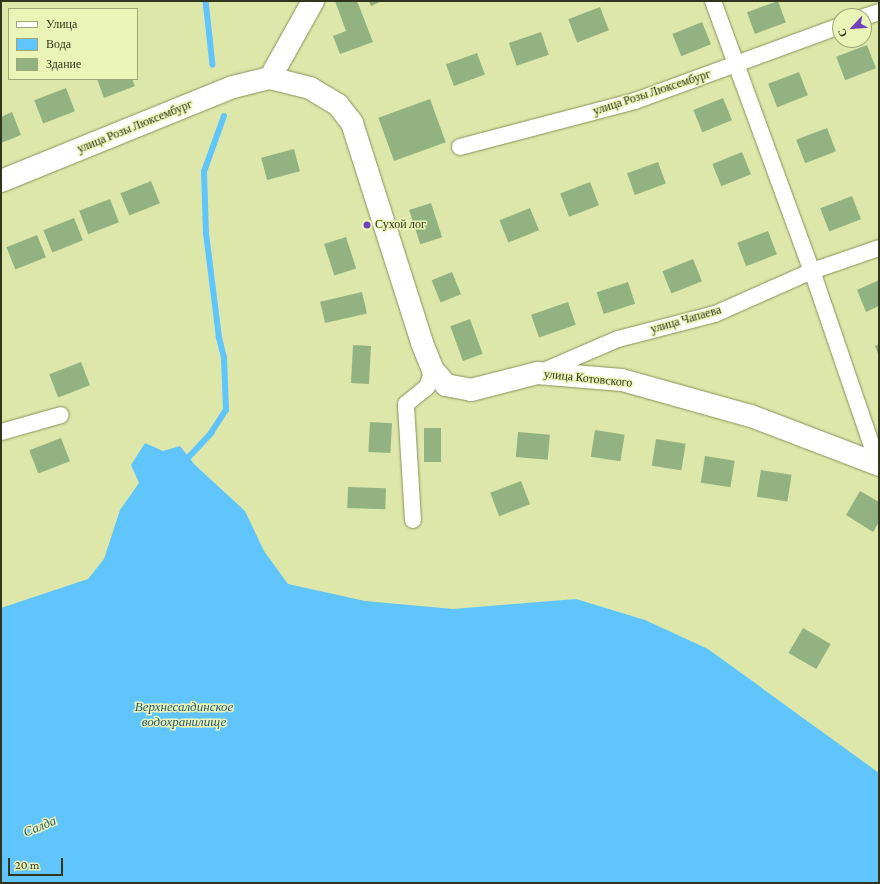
<!DOCTYPE html>
<meta charset="utf-8">
<style>
body{margin:0}
#map{position:relative;width:880px;height:884px;overflow:hidden;background:#dde7aa;font-family:"Crimson Pro",serif}
div>[style]{position:absolute}
.water>*{inset:0;background:#60c5fd}
.stream>*{height:5.5px;margin:-2.75px;padding:0 2.75px;transform-origin:2.75px;border-radius:2.75px;background:#60c5fd}
.building>*{inset:0;background:#92b381;transform-origin:0 0}
.roads{filter:drop-shadow(0 0 1px #899158) drop-shadow(0 0 1px #899158)}
.street>*{height:16px;margin:-8px;padding:0 8px;transform-origin:8px;border-radius:8px;background:#fff}
.secondary>*{height:22px;margin:-11px;padding:0 11px;transform-origin:11px;border-radius:11px;background:#fff}
.dots>*{width:11px;height:11px;translate:-50% -50%;box-sizing:border-box;border:2px solid #eaf4b7;border-radius:50%}
span{translate:-50% -50%;white-space:nowrap;text-align:center;line-height:1.15;-webkit-text-stroke:3px #eaf4b7;paint-order:stroke}
.street-label{font-size:12px;color:#31351d}
.poi-label{font-size:12px;color:#31351d}
.left{translate:0 -50%;text-align:left}
.water-label{font-size:13px;color:#255a77;font-style:italic}
.frame{position:absolute;inset:0;border:2px solid #31351d;pointer-events:none}
.legend{position:absolute;left:8px;top:8px;width:130px;height:72px;box-sizing:border-box;background:#eaf4b7;border:1px solid #a0a879;margin:0;padding:5px 7px;list-style:none;font-size:12px;color:#31351d}
.legend li{display:flex;align-items:center;gap:8px;height:20px}
.legend b{width:20px;border:1px solid #a0a879}
.north{position:absolute;left:832px;top:8px;width:40px;height:40px;box-sizing:border-box;background:#eaf4b7;border:1px solid #a0a879;border-radius:50%;rotate:244deg;font-size:11px;font-weight:700;line-height:16px;text-align:center;color:#31351d}
.north::after{content:'';display:block;margin:auto;width:14px;height:18px;background:#6e43bc;clip-path:polygon(50% 0,100% 100%,50% 72%,0 100%)}
.scale{position:absolute;left:8px;top:858px;width:55px;height:18px;box-sizing:border-box;border:2px solid #31351d;border-top:0;padding-left:5px;font-size:12px;line-height:14px;white-space:nowrap;color:#31351d;-webkit-text-stroke:3px #eaf4b7;paint-order:stroke}
</style>
<div id="map">
<div class="water">
<i style="clip-path:polygon(145px 443px,163px 451px,180px 446px,195px 465px,245px 511px,264px 551px,288px 584px,365px 601px,453px 609px,576px 599px,645px 620px,708px 649px,879px 773px,879px 883px,1px 883px,1px 608px,88px 579px,104px 559px,120px 510px,139px 483px,131px 465px)"></i>
</div>
<div class="stream">
<i style="left:206px;top:1px;width:64px;rotate:83.8deg"></i>
<i style="left:189px;top:457px;width:33px;rotate:-47deg"></i>
<i style="left:211px;top:433px;width:27px;rotate:-57deg"></i>
<i style="left:226px;top:410px;width:52px;rotate:-92.2deg"></i>
<i style="left:224px;top:358px;width:21px;rotate:-104deg"></i>
<i style="left:219px;top:338px;width:106px;rotate:-97.1deg"></i>
<i style="left:206px;top:233px;width:61px;rotate:-91.9deg"></i>
<i style="left:204px;top:172px;width:59px;rotate:-70.3deg"></i>
</div>
<div class="building">
<i style="clip-path:polygon(335px 1px,357px 1px,373px 42px,340px 54px,333px 36px,346px 31px)"></i>
<i style="clip-path:polygon(369px 1px,382px 1px,371px 6px)"></i>
<i style="left:778px;top:1px;width:23px;height:33px;rotate:70deg"></i>
<i style="left:600px;top:7px;width:25px;height:34px;rotate:69deg"></i>
<i style="left:702px;top:22px;width:24px;height:32px;rotate:68deg"></i>
<i style="left:541px;top:32px;width:24px;height:34px;rotate:71deg"></i>
<i style="left:867px;top:45px;width:25px;height:33px;rotate:69deg"></i>
<i style="left:477px;top:53px;width:23px;height:33px;rotate:70deg"></i>
<i style="left:799px;top:72px;width:25px;height:33px;rotate:69deg"></i>
<i style="clip-path:polygon(97px 79px,132px 79px,135px 86px,104px 98px)"></i>
<i style="left:66px;top:88px;width:25px;height:34px;rotate:69deg"></i>
<i style="left:723px;top:98px;width:24px;height:32px;rotate:68deg"></i>
<i style="left:430px;top:99px;width:46px;height:55px;rotate:70deg"></i>
<i style="clip-path:polygon(12px 112px,21px 135px,1px 143px,1px 117px)"></i>
<i style="left:827px;top:128px;width:25px;height:33px;rotate:69deg"></i>
<i style="left:294px;top:149px;width:23px;height:34px;rotate:75deg"></i>
<i style="left:742px;top:152px;width:24px;height:32px;rotate:68deg"></i>
<i style="left:658px;top:162px;width:23px;height:33px;rotate:70deg"></i>
<i style="left:151px;top:181px;width:24px;height:33px;rotate:68deg"></i>
<i style="left:590px;top:182px;width:25px;height:32px;rotate:69deg"></i>
<i style="left:852px;top:196px;width:25px;height:34px;rotate:69deg"></i>
<i style="left:110px;top:199px;width:25px;height:33px;rotate:69deg"></i>
<i style="left:431px;top:203px;width:36px;height:23px;rotate:72deg"></i>
<i style="left:530px;top:208px;width:24px;height:33px;rotate:68deg"></i>
<i style="left:74px;top:218px;width:24px;height:33px;rotate:68deg"></i>
<i style="left:768px;top:231px;width:25px;height:33px;rotate:69deg"></i>
<i style="left:37px;top:235px;width:24px;height:33px;rotate:68deg"></i>
<i style="left:346px;top:237px;width:33px;height:23px;rotate:72deg"></i>
<i style="left:693px;top:259px;width:24px;height:33px;rotate:68deg"></i>
<i style="left:452px;top:272px;width:24px;height:22px;rotate:68deg"></i>
<i style="clip-path:polygon(879px 280px,879px 306px,866px 312px,857px 290px)"></i>
<i style="left:628px;top:282px;width:23px;height:33px;rotate:72deg"></i>
<i style="left:362px;top:292px;width:22px;height:43px;rotate:77deg"></i>
<i style="left:568px;top:302px;width:24px;height:39px;rotate:71deg"></i>
<i style="left:470px;top:319px;width:37px;height:21px;rotate:70deg"></i>
<i style="clip-path:polygon(879px 344px,879px 356px,875px 346px)"></i>
<i style="left:353px;top:345px;width:18px;height:38px;rotate:3deg"></i>
<i style="left:81px;top:362px;width:25px;height:34px;rotate:69deg"></i>
<i style="left:370px;top:422px;width:22px;height:30px;rotate:3deg"></i>
<i style="left:424px;top:428px;width:17px;height:34px"></i>
<i style="left:595px;top:430px;width:30px;height:27px;rotate:9deg"></i>
<i style="left:518px;top:432px;width:32px;height:25px;rotate:5deg"></i>
<i style="left:61px;top:438px;width:25px;height:34px;rotate:69deg"></i>
<i style="left:656px;top:439px;width:30px;height:27px;rotate:9deg"></i>
<i style="left:705px;top:456px;width:30px;height:27px;rotate:9deg"></i>
<i style="left:761px;top:470px;width:31px;height:27px;rotate:9deg"></i>
<i style="left:521px;top:481px;width:25px;height:33px;rotate:69deg"></i>
<i style="left:348px;top:487px;width:38px;height:21px;rotate:2deg"></i>
<i style="clip-path:polygon(860px 491px,879px 502px,879px 522px,873px 532px,846px 515px)"></i>
<i style="left:803px;top:628px;width:32px;height:29px;rotate:30deg"></i>
</div>
<div class="roads">
<div class="street">
<i style="left:713px;top:1px;width:288px;rotate:69.9deg"></i>
<i style="left:812px;top:271px;width:204px;rotate:71.1deg"></i>
<i style="left:864px;top:17px;width:16px;rotate:-18deg"></i>
<i style="left:460px;top:147px;width:181px;rotate:-14.7deg"></i>
<i style="left:635px;top:101px;width:218px;rotate:-20.1deg"></i>
<i style="left:541px;top:372px;width:84px;rotate:-23.2deg"></i>
<i style="left:618px;top:339px;width:100px;rotate:-14.5deg"></i>
<i style="left:715px;top:314px;width:106px;rotate:-23.9deg"></i>
<i style="left:812px;top:271px;width:71px;rotate:-18.9deg"></i>
<i style="left:1px;top:432px;width:62px;rotate:-15.8deg"></i>
<i style="left:413px;top:520px;width:116px;rotate:-93.5deg"></i>
<i style="left:406px;top:404px;width:27px;rotate:-39deg"></i>
<i style="left:427px;top:387px;width:18px;rotate:-71deg"></i>
</div>
<div class="secondary">
<i style="left:270px;top:78px;width:88px;rotate:-60.8deg"></i>
<i style="left:1px;top:181px;width:250px;rotate:-22.1deg"></i>
<i style="left:233px;top:87px;width:38px;rotate:-14deg"></i>
<i style="left:270px;top:78px;width:41px;rotate:14deg"></i>
<i style="left:310px;top:88px;width:33px;rotate:31deg"></i>
<i style="left:338px;top:105px;width:23px;rotate:52deg"></i>
<i style="left:352px;top:123px;width:231px;rotate:72.3deg"></i>
<i style="left:422px;top:343px;width:29px;rotate:68deg"></i>
<i style="left:433px;top:370px;width:20px;rotate:49deg"></i>
<i style="left:446px;top:385px;width:25px;rotate:11deg"></i>
<i style="left:471px;top:390px;width:68px;rotate:-14.4deg"></i>
<i style="left:537px;top:373px;width:85px;rotate:4.7deg"></i>
<i style="left:622px;top:380px;width:134px;rotate:15.6deg"></i>
<i style="left:751px;top:416px;width:137px;rotate:20.9deg"></i>
</div>
</div>
<div class="dots">
<i style="left:367px;top:225px;background:#6e43bc"></i>
</div>
<div class="street-label">
<span style="left:652px;top:93px;rotate:-18deg">улица Розы Люксембург</span>
<span style="left:135px;top:127px;rotate:-22deg">улица Розы Люксембург</span>
<span style="left:686px;top:320px;rotate:-16deg">улица Чапаева</span>
<span style="left:588px;top:379px;rotate:6deg">улица Котовского</span>
</div>
<div class="poi-label">
<span class="left" style="left:375px;top:225px">Сухой лог</span>
</div>
<div class="water-label">
<span style="left:184px;top:715px">Верхнесалдинское<br>водохранилище</span>
<span style="left:40px;top:827px;rotate:-22deg">Салда</span>
</div>
<div class="frame"></div>
<ul class="legend">
<li><b style="height:5px;background:#fff"></b>Улица</li>
<li><b style="height:11px;background:#60c5fd"></b>Вода</li>
<li><b style="height:11px;background:#92b381"></b>Здание</li>
</ul>
<div class="north">С</div>
<div class="scale">20 m</div>
</div>
